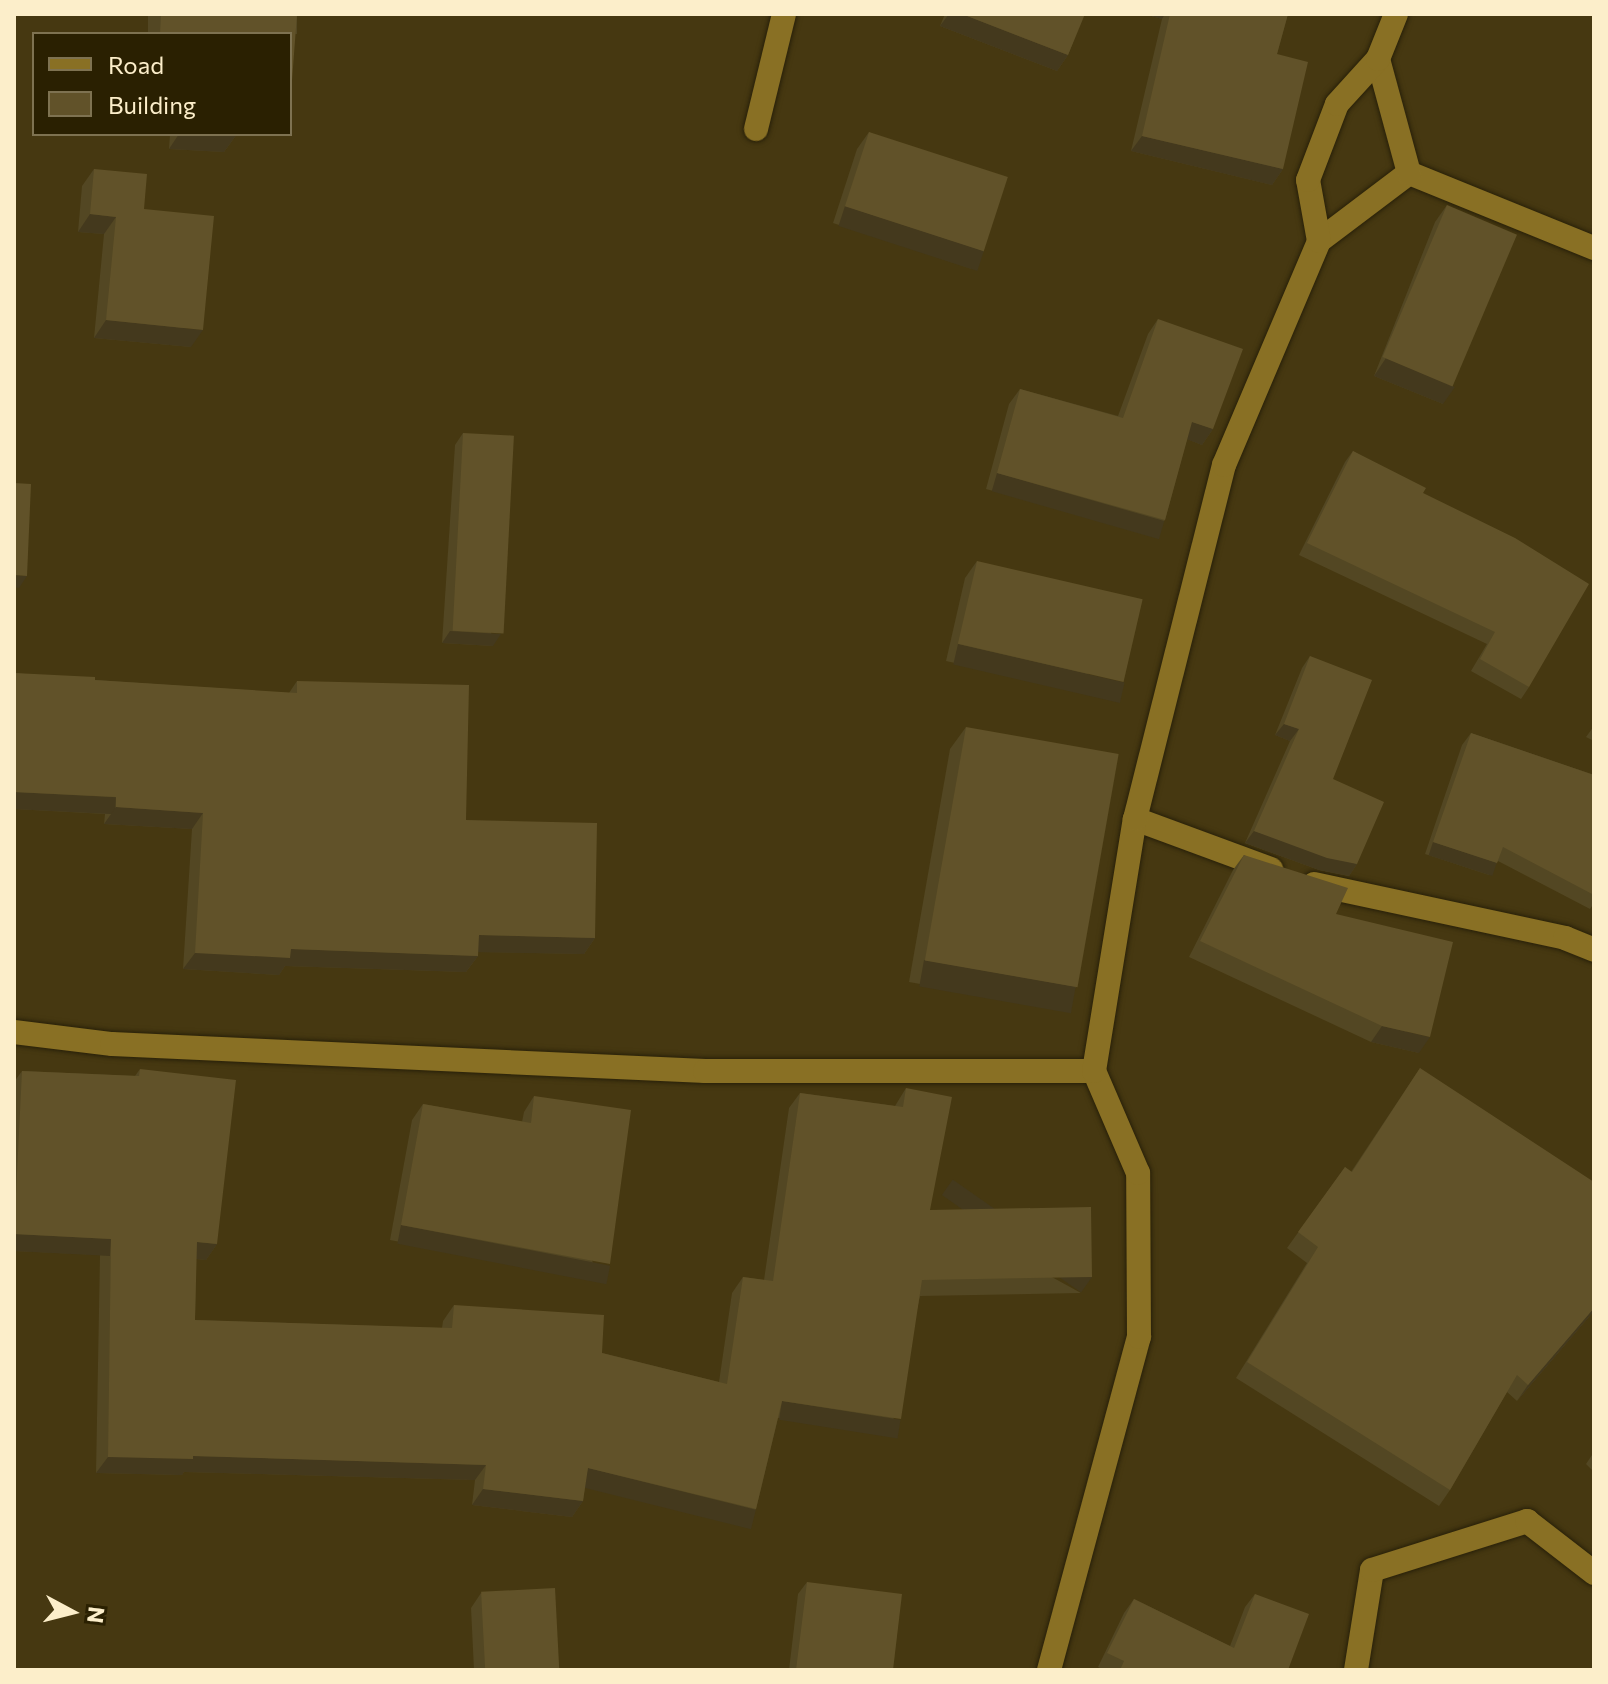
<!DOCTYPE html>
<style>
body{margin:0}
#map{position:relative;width:1608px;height:1684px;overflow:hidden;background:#463811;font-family:Commissioner,sans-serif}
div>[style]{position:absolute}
.roads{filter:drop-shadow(0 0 2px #282009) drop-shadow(0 0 2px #282009)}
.street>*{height:24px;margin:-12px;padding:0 12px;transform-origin:12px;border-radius:12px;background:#897024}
.wall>*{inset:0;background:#534723;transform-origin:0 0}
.shaded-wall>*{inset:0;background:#44391d;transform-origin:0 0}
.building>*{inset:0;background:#615229;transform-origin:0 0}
span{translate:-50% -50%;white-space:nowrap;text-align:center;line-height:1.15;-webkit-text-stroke:7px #2a2001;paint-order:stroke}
.frame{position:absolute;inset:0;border:16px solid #fceeca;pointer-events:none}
.legend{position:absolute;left:32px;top:32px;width:260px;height:104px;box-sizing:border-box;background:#2a2001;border:2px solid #7e7251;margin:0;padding:10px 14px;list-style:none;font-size:24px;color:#fceeca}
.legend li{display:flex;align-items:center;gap:16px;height:40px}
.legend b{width:40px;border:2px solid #7e7251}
.north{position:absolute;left:32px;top:1572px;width:80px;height:80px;-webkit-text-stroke:6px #2a2001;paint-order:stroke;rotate:97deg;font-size:22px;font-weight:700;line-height:32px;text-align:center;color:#fceeca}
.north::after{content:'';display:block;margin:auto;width:28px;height:36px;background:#fceeca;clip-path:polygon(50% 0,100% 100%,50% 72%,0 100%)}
</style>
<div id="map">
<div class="roads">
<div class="street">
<i style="left:756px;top:129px;width:118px;rotate:-76.3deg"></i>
<i style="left:1409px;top:173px;width:200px;rotate:22.1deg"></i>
<i style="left:1319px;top:241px;width:113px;rotate:-37.1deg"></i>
<i style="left:1409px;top:173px;width:118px;rotate:-105.2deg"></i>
<i style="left:1135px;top:819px;width:145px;rotate:20.2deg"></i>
<i style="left:1314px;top:884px;width:257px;rotate:12.1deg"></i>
<i style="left:1565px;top:938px;width:31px;rotate:22deg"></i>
<i style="left:14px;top:1032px;width:99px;rotate:7deg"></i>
<i style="left:112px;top:1044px;width:594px;rotate:2.61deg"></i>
<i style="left:705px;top:1071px;width:389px"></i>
<i style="left:1049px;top:1670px;width:345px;rotate:-74.9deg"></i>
<i style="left:1139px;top:1337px;width:164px;rotate:-90.3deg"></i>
<i style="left:1138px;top:1173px;width:111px;rotate:-113.3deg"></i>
<i style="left:1094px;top:1071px;width:255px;rotate:-80.8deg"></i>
<i style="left:1135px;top:819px;width:365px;rotate:-75.9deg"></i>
<i style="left:1224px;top:465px;width:243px;rotate:-67deg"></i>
<i style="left:1319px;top:241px;width:62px;rotate:-100.2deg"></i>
<i style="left:1308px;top:180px;width:81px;rotate:-69.1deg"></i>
<i style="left:1337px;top:104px;width:61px;rotate:-47.7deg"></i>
<i style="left:1378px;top:59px;width:48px;rotate:-68.2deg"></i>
<i style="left:1356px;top:1670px;width:101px;rotate:-80.9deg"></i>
<i style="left:1372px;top:1570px;width:163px;rotate:-17.5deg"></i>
<i style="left:1527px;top:1521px;width:85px;rotate:37.8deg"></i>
</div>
</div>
<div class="wall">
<i style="left:148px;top:14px;width:149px;height:20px"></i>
<i style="clip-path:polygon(945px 14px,1084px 14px,1068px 55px,1057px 71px,940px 26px)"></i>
<i style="clip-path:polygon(1144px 14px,1288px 14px,1277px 54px,1283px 169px,1272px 185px,1131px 151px,1162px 19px)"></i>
<i style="clip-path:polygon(869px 132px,984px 251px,972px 269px,833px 223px,857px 149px)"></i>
<i style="clip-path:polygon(170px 134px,237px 134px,224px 152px,169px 149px)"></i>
<i style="clip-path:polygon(94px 169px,144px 209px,191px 347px,94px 338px,104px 234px,78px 232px,82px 186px)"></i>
<i style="clip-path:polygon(1447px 205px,1443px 404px,1374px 376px,1435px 222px)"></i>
<i style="clip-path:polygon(1158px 319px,1213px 429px,1202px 445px,1187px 439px,1165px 520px,1154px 535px,986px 489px,1009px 404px,1020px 389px,1118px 416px,1148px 334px)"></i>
<i style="clip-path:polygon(463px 433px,493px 646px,442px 643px,455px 445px)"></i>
<i style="clip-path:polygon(1353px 451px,1423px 493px,1529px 687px,1521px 699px,1471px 671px,1487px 644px,1299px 555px,1345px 462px)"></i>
<i style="clip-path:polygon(977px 561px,1113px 699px,946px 661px,965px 578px)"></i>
<i style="clip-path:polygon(1310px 656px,1333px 779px,1357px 864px,1349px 876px,1319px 870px,1245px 843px,1290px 741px,1275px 735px,1302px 668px)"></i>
<i style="clip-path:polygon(14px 673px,95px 680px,289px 693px,297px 681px,466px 820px,595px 938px,584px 954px,478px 952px,478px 956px,466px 972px,285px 966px,279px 975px,183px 969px,192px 829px,104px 824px,105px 814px,14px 809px)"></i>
<i style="clip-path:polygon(1594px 726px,1594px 741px,1586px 737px)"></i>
<i style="clip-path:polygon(966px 727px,1076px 987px,1061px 1009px,909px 982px,950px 749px)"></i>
<i style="clip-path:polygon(1471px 733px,1594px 775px,1594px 903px,1590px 909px,1498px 861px,1489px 875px,1425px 854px,1462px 745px)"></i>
<i style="clip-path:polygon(1244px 855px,1336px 914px,1419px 1053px,1371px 1042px,1189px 957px,1233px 870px)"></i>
<i style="clip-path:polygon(1420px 1068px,1594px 1311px,1517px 1401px,1507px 1392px,1450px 1490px,1439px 1506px,1236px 1378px,1307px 1263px,1287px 1248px,1345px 1167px,1351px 1172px)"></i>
<i style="clip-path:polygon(140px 1069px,217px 1244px,206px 1260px,196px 1259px,195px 1320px,442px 1328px,443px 1321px,454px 1305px,602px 1353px,719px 1382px,732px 1293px,743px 1277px,764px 1280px,789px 1108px,800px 1093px,895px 1106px,906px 1088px,930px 1210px,1081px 1293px,920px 1296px,890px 1435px,778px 1418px,756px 1509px,744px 1524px,585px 1486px,583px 1501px,572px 1517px,472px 1505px,475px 1480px,184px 1472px,182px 1475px,96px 1473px,100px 1255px,14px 1251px,14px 1082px,22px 1071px,135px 1076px)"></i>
<i style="clip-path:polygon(534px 1096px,599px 1280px,390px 1240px,412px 1120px,423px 1104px,522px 1122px,524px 1112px)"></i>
<i style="clip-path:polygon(1594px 1452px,1594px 1472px,1586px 1464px)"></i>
<i style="clip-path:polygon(807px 1582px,893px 1670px,789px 1670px,798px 1594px)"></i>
<i style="clip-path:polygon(481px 1593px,560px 1670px,474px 1670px,471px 1608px)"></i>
<i style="clip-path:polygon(1255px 1594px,1288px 1670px,1104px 1670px,1098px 1667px,1124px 1613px,1134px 1599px,1230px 1646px,1245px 1607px)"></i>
</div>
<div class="shaded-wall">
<i style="clip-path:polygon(949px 14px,962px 14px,1068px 55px,1057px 71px,940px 26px)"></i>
<i style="clip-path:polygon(1144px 14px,1165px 14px,1162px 19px)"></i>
<i style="clip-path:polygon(179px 134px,237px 134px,224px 152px,169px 149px)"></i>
<i style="clip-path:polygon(1142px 136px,1283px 169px,1272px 185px,1131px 151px)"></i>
<i style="left:845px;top:206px;width:146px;height:21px;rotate:18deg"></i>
<i style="clip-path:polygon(90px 214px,116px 217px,104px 234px,78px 232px)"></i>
<i style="clip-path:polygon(106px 320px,203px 330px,191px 347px,94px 338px)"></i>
<i style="clip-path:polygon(1386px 358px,1455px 387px,1443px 404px,1374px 376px)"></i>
<i style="clip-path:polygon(1192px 422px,1213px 429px,1202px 445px,1181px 437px)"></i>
<i style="left:997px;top:473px;width:174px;height:19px;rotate:16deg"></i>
<i style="clip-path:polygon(14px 575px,27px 576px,19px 588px,14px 587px)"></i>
<i style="clip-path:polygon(450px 631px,501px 634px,493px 646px,442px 643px)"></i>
<i style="left:958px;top:644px;width:171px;height:21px;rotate:13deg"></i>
<i style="clip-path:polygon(1284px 724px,1299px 729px,1290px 741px,1275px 735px)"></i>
<i style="left:14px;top:792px;width:102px;height:17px;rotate:3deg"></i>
<i style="clip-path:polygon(116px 807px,203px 813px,192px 829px,104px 824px)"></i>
<i style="clip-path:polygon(1254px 831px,1357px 864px,1349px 876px,1319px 870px,1245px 843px)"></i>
<i style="left:1433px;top:842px;width:67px;height:14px;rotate:18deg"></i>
<i style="clip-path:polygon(479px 935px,595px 938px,584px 954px,467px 952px)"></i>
<i style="clip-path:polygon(291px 949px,478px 956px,466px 972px,285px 966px,279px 975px,183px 969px,195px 953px)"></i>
<i style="left:924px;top:960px;width:154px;height:27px;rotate:10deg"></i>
<i style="clip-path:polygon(1382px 1026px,1430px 1037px,1419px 1053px,1371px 1042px)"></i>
<i style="left:401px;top:1225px;width:213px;height:19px;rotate:11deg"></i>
<i style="left:14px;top:1234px;width:97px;height:17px;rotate:3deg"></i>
<i style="clip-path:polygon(197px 1242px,217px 1244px,206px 1260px,186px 1258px)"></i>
<i style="left:1092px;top:1277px;width:19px;height:170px;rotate:125deg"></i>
<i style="clip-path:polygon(1594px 1308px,1594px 1311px,1517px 1401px,1528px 1385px)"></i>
<i style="left:782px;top:1401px;width:120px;height:19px;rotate:9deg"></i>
<i style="clip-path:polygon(193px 1456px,486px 1465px,475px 1480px,184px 1472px,182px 1475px,96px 1473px,108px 1457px)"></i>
<i style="left:588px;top:1468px;width:173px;height:20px;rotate:14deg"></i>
<i style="clip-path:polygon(483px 1489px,583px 1501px,572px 1517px,472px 1505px)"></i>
</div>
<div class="building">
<i style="clip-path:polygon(161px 14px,297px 14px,291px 94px,290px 94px,290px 34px,160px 34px)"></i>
<i style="clip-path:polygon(962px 14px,1085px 14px,1068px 55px)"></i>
<i style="clip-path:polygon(1170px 14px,1288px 14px,1277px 54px,1308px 62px,1283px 169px,1142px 136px)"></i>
<i style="left:869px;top:132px;width:146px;height:78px;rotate:18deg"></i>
<i style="clip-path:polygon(94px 169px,147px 174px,144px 209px,214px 216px,203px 330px,106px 320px,116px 217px,90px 214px)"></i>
<i style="left:1447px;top:205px;width:76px;height:165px;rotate:23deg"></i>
<i style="clip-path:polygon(1158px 319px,1243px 349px,1213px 429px,1192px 422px,1165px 520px,997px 473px,1020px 389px,1123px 418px)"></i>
<i style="left:463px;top:433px;width:51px;height:198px;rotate:3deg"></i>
<i style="clip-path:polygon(1353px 451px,1426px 488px,1423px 493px,1515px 538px,1589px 584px,1529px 687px,1480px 659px,1495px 632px,1307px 543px)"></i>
<i style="clip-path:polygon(14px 483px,31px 484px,27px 576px,14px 575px)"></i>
<i style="left:977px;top:561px;width:170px;height:85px;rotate:13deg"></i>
<i style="clip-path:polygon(1310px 656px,1372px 680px,1333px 779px,1384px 802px,1357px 864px,1327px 858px,1254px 831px,1299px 729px,1284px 724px)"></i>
<i style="clip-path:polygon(14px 673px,95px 677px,95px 680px,297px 693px,297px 681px,469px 685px,466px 820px,597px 823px,595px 938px,479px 935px,478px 956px,291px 949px,290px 958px,195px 953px,203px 813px,116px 807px,116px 797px,14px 792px)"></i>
<i style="left:966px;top:727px;width:155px;height:237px;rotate:10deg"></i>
<i style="clip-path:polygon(1471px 733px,1594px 775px,1594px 895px,1503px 847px,1497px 863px,1433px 842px)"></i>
<i style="clip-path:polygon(1244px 855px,1348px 888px,1336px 914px,1453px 942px,1430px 1037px,1382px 1026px,1200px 941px)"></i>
<i style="clip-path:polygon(1420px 1068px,1594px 1182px,1594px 1308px,1528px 1385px,1517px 1375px,1450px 1490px,1247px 1362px,1318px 1247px,1298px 1232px,1345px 1167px,1352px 1172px)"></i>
<i style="clip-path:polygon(140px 1069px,236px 1080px,217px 1244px,197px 1242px,195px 1320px,452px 1328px,454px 1305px,604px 1315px,602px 1353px,727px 1384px,743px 1277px,773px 1281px,800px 1093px,903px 1107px,906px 1088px,952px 1097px,930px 1210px,1091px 1207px,1092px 1277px,922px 1280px,901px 1419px,782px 1401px,756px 1509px,588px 1468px,583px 1501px,483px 1489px,486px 1465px,193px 1456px,193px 1459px,108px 1457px,111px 1239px,14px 1234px,22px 1071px,139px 1076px)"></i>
<i style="clip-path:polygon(534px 1096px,631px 1110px,610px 1264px,401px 1225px,423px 1104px,531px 1123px)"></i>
<i style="clip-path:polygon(807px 1582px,902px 1594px,893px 1670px,796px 1670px)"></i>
<i style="left:555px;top:1588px;width:82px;height:74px;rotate:87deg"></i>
<i style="clip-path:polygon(1255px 1594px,1309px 1614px,1288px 1670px,1120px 1670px,1124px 1661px,1107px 1653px,1134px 1599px,1234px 1648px)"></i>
</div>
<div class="frame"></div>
<ul class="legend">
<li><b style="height:10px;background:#897024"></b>Road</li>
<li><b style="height:22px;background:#615229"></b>Building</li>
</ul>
<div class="north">N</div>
</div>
